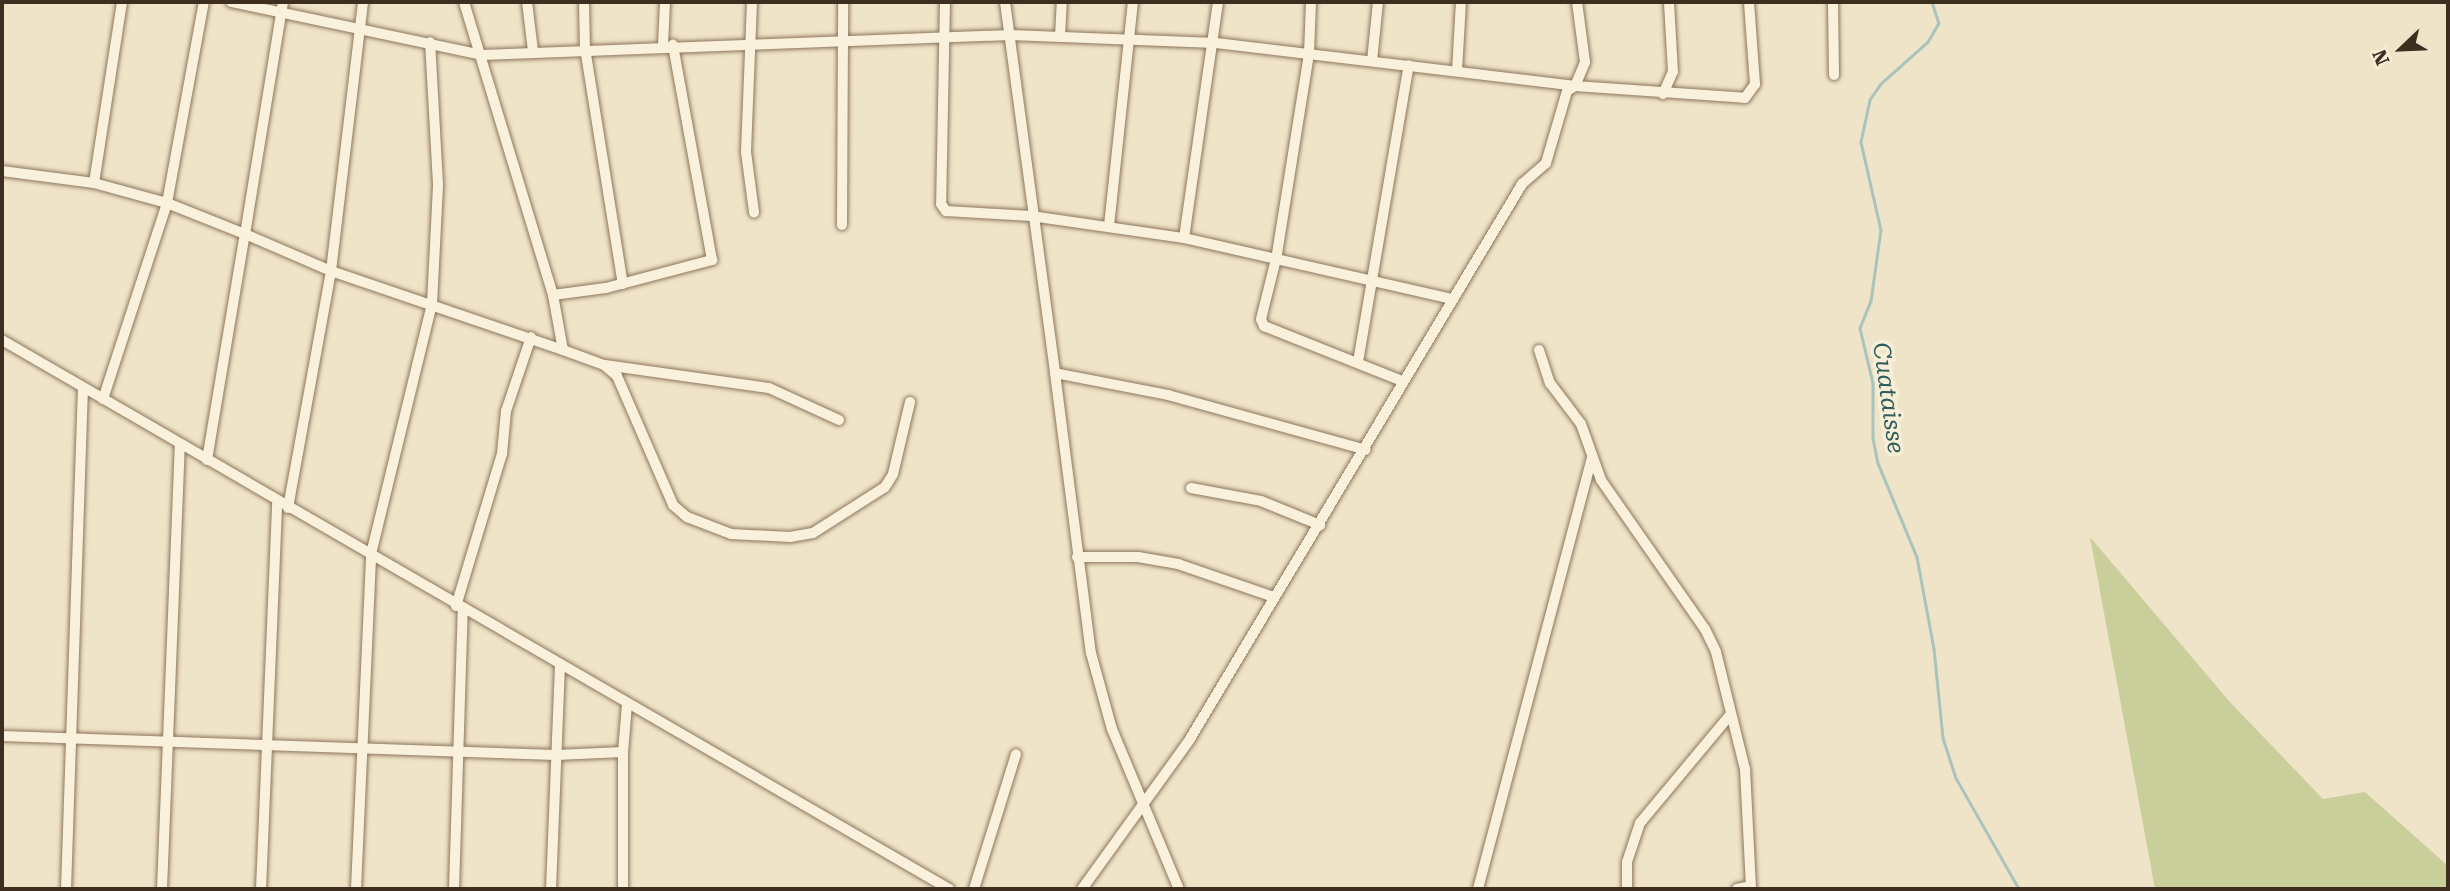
<!DOCTYPE html>
<style>
body{margin:0}
#map{position:relative;width:2450px;height:891px;overflow:hidden;background:#f0e4c8;font-family:"Roboto Serif",serif}
div>[style]{position:absolute}
.green>*{inset:0;background:#c9cf9b}
.stream>*{height:2.5px;margin:-1.25px;padding:0 1.25px;transform-origin:1.25px;border-radius:1.25px;background:#a9c4bc}
.roads{filter:drop-shadow(0 0 2px #8d765c) drop-shadow(0 0 2px #8d765c)}
.minor>*{height:10px;margin:-5px;padding:0 5px;transform-origin:5px;border-radius:5px;background:#faf1dc}
span{translate:-50% -50%;white-space:nowrap;text-align:center;line-height:1.15;-webkit-text-stroke:7px #f7eed8;paint-order:stroke}
.water-label{font-size:24px;color:#2f5d5a;font-style:italic}
.frame{position:absolute;inset:0;border:4px solid #3d2e20;pointer-events:none}
.north{position:absolute;left:2366px;top:14px;width:70px;height:70px;-webkit-text-stroke:5px #f7eed8;paint-order:stroke;rotate:247deg;font-size:19px;font-weight:700;line-height:28px;text-align:center;color:#3d2e20}
.north::after{content:'';display:block;margin:auto;width:24px;height:32px;background:#3d2e20;clip-path:polygon(50% 0,100% 100%,50% 72%,0 100%)}
</style>
<div id="map">
<div class="green">
<i style="clip-path:polygon(2090px 537px,2229px 701px,2323px 799px,2365px 792px,2448px 866px,2448px 889px,2155px 889px)"></i>
</div>
<div class="stream">
<i style="left:1932px;top:2px;width:22px;rotate:72deg"></i>
<i style="left:1939px;top:23px;width:22px;rotate:120deg"></i>
<i style="left:1928px;top:42px;width:63px;rotate:138.2deg"></i>
<i style="left:1881px;top:84px;width:19px;rotate:125deg"></i>
<i style="left:1870px;top:100px;width:43px;rotate:102.1deg"></i>
<i style="left:1861px;top:142px;width:90px;rotate:77.2deg"></i>
<i style="left:1881px;top:230px;width:72px;rotate:98deg"></i>
<i style="left:1871px;top:301px;width:29px;rotate:112deg"></i>
<i style="left:1860px;top:328px;width:57px;rotate:76.7deg"></i>
<i style="left:1873px;top:383px;width:55px;rotate:90deg"></i>
<i style="left:1873px;top:438px;width:25px;rotate:79deg"></i>
<i style="left:1878px;top:463px;width:102px;rotate:67.5deg"></i>
<i style="left:1917px;top:557px;width:94px;rotate:79.5deg"></i>
<i style="left:1934px;top:649px;width:89px;rotate:84.2deg"></i>
<i style="left:1943px;top:738px;width:42px;rotate:72deg"></i>
<i style="left:1956px;top:778px;width:128px;rotate:60.4deg"></i>
</div>
<div class="roads">
<div class="minor">
<i style="left:231px;top:2px;width:257px;rotate:11.9deg"></i>
<i style="left:482px;top:55px;width:528px;rotate:-2.17deg"></i>
<i style="left:1010px;top:35px;width:206px;rotate:2.2deg"></i>
<i style="left:1216px;top:43px;width:362px;rotate:6.8deg"></i>
<i style="left:1575px;top:86px;width:26px;rotate:-67deg"></i>
<i style="left:1585px;top:62px;width:61px;rotate:-97.6deg"></i>
<i style="left:527px;top:2px;width:49px;rotate:83deg"></i>
<i style="left:584px;top:2px;width:46px;rotate:88.8deg"></i>
<i style="left:585px;top:48px;width:239px;rotate:80.9deg"></i>
<i style="left:752px;top:2px;width:150px;rotate:92.3deg"></i>
<i style="left:746px;top:152px;width:61px;rotate:82.4deg"></i>
<i style="left:945px;top:2px;width:202px;rotate:91.1deg"></i>
<i style="left:941px;top:204px;width:9px;rotate:54deg"></i>
<i style="left:946px;top:211px;width:85px;rotate:3.4deg"></i>
<i style="left:1031px;top:216px;width:155px;rotate:8.2deg"></i>
<i style="left:1184px;top:238px;width:276px;rotate:12.8deg"></i>
<i style="left:1005px;top:2px;width:374px;rotate:82.3deg"></i>
<i style="left:1055px;top:373px;width:115px;rotate:11deg"></i>
<i style="left:1168px;top:395px;width:205px;rotate:15.5deg"></i>
<i style="left:1311px;top:2px;width:52px;rotate:92.2deg"></i>
<i style="left:1309px;top:54px;width:208px;rotate:99.1deg"></i>
<i style="left:1276px;top:259px;width:62px;rotate:104deg"></i>
<i style="left:1261px;top:319px;width:8px;rotate:67deg"></i>
<i style="left:1264px;top:326px;width:149px;rotate:21.7deg"></i>
<i style="left:1833px;top:2px;width:73px;rotate:89.2deg"></i>
<i style="left:1060px;top:37px;width:35px;rotate:-87deg"></i>
<i style="left:663px;top:45px;width:43px;rotate:-87.3deg"></i>
<i style="left:1372px;top:61px;width:59px;rotate:-84.2deg"></i>
<i style="left:1457px;top:71px;width:69px;rotate:-86.7deg"></i>
<i style="left:1663px;top:94px;width:24px;rotate:-66deg"></i>
<i style="left:1673px;top:72px;width:70px;rotate:-93.3deg"></i>
<i style="left:2px;top:171px;width:93px;rotate:7.4deg"></i>
<i style="left:94px;top:183px;width:76px;rotate:15.3deg"></i>
<i style="left:167px;top:203px;width:84px;rotate:21.7deg"></i>
<i style="left:245px;top:234px;width:235px;rotate:-80.7deg"></i>
<i style="left:94px;top:183px;width:183px;rotate:-81.2deg"></i>
<i style="left:842px;top:225px;width:223px;rotate:-89.7deg"></i>
<i style="left:1109px;top:226px;width:225px;rotate:-83.9deg"></i>
<i style="left:1184px;top:238px;width:238px;rotate:-81.8deg"></i>
<i style="left:553px;top:295px;width:53px;rotate:-7.5deg"></i>
<i style="left:606px;top:288px;width:110px;rotate:-14.8deg"></i>
<i style="left:712px;top:260px;width:219px;rotate:-100.3deg"></i>
<i style="left:2px;top:340px;width:1095px;rotate:30.1deg"></i>
<i style="left:563px;top:350px;width:44px;rotate:20.1deg"></i>
<i style="left:604px;top:365px;width:17px;rotate:40deg"></i>
<i style="left:617px;top:376px;width:141px;rotate:66.5deg"></i>
<i style="left:673px;top:505px;width:18px;rotate:41deg"></i>
<i style="left:687px;top:517px;width:47px;rotate:21.1deg"></i>
<i style="left:731px;top:534px;width:59px;rotate:2.9deg"></i>
<i style="left:790px;top:537px;width:23px;rotate:-10deg"></i>
<i style="left:813px;top:533px;width:85px;rotate:-32.6deg"></i>
<i style="left:885px;top:487px;width:15px;rotate:-58deg"></i>
<i style="left:893px;top:474px;width:74px;rotate:-76.7deg"></i>
<i style="left:1539px;top:350px;width:35px;rotate:72deg"></i>
<i style="left:1550px;top:383px;width:51px;rotate:52.9deg"></i>
<i style="left:1581px;top:424px;width:59px;rotate:70.3deg"></i>
<i style="left:1601px;top:480px;width:182px;rotate:55.1deg"></i>
<i style="left:1705px;top:629px;width:25px;rotate:64deg"></i>
<i style="left:1716px;top:652px;width:121px;rotate:76.1deg"></i>
<i style="left:1745px;top:769px;width:120px;rotate:87.1deg"></i>
<i style="left:1358px;top:362px;width:301px;rotate:-80.3deg"></i>
<i style="left:605px;top:365px;width:166px;rotate:8deg"></i>
<i style="left:769px;top:388px;width:77px;rotate:24.6deg"></i>
<i style="left:1055px;top:373px;width:282px;rotate:82.7deg"></i>
<i style="left:1091px;top:653px;width:79px;rotate:74.6deg"></i>
<i style="left:1112px;top:729px;width:173px;rotate:67.3deg"></i>
<i style="left:103px;top:399px;width:206px;rotate:-71.9deg"></i>
<i style="left:167px;top:203px;width:204px;rotate:-79.6deg"></i>
<i style="left:207px;top:460px;width:229px;rotate:-80.5deg"></i>
<i style="left:245px;top:234px;width:94px;rotate:23.3deg"></i>
<i style="left:331px;top:271px;width:245px;rotate:18.8deg"></i>
<i style="left:563px;top:350px;width:56px;rotate:-100.3deg"></i>
<i style="left:553px;top:295px;width:306px;rotate:-106.9deg"></i>
<i style="left:1191px;top:488px;width:71px;rotate:10.5deg"></i>
<i style="left:1261px;top:501px;width:64px;rotate:22.1deg"></i>
<i style="left:288px;top:508px;width:241px;rotate:-79.7deg"></i>
<i style="left:331px;top:271px;width:271px;rotate:-83.2deg"></i>
<i style="left:1077px;top:557px;width:61px"></i>
<i style="left:1138px;top:557px;width:41px;rotate:9.9deg"></i>
<i style="left:1178px;top:564px;width:102px;rotate:19deg"></i>
<i style="left:456px;top:606px;width:159px;rotate:-73.2deg"></i>
<i style="left:502px;top:454px;width:43px;rotate:-84.7deg"></i>
<i style="left:506px;top:411px;width:78px;rotate:-71.3deg"></i>
<i style="left:2px;top:736px;width:554px;rotate:1.96deg"></i>
<i style="left:556px;top:755px;width:67px;rotate:-2.6deg"></i>
<i style="left:623px;top:752px;width:48px;rotate:-85.2deg"></i>
<i style="left:66px;top:889px;width:501px;rotate:-88.06deg"></i>
<i style="left:162px;top:889px;width:444px;rotate:-87.7deg"></i>
<i style="left:261px;top:889px;width:388px;rotate:-87.6deg"></i>
<i style="left:356px;top:889px;width:335px;rotate:-87.4deg"></i>
<i style="left:371px;top:554px;width:257px;rotate:-76.3deg"></i>
<i style="left:432px;top:304px;width:120px;rotate:-87.1deg"></i>
<i style="left:438px;top:184px;width:142px;rotate:-93.2deg"></i>
<i style="left:454px;top:889px;width:279px;rotate:-88.2deg"></i>
<i style="left:551px;top:889px;width:224px;rotate:-87.7deg"></i>
<i style="left:623px;top:889px;width:137px;rotate:-90deg"></i>
<i style="left:974px;top:889px;width:141px;rotate:-72.7deg"></i>
<i style="left:1082px;top:889px;width:185px;rotate:-54.2deg"></i>
<i style="left:1190px;top:739px;width:647px;rotate:-59.11deg"></i>
<i style="left:1522px;top:184px;width:32px;rotate:-41deg"></i>
<i style="left:1546px;top:163px;width:75px;rotate:-73.7deg"></i>
<i style="left:1567px;top:91px;width:9px;rotate:-32deg"></i>
<i style="left:1575px;top:86px;width:170px;rotate:4deg"></i>
<i style="left:1745px;top:98px;width:17px;rotate:-54deg"></i>
<i style="left:1755px;top:84px;width:82px;rotate:-94.2deg"></i>
<i style="left:1478px;top:889px;width:447px;rotate:-75.2deg"></i>
<i style="left:1627px;top:889px;width:27px;rotate:-90deg"></i>
<i style="left:1627px;top:862px;width:41px;rotate:-71.6deg"></i>
<i style="left:1640px;top:823px;width:139px;rotate:-50.2deg"></i>
<i style="left:1737px;top:889px;width:14px;rotate:-12deg"></i>
</div>
</div>
<div class="water-label">
<span style="left:1888px;top:398px;rotate:82deg">Cuataisse</span>
</div>
<div class="frame"></div>
<div class="north">N</div>
</div>
